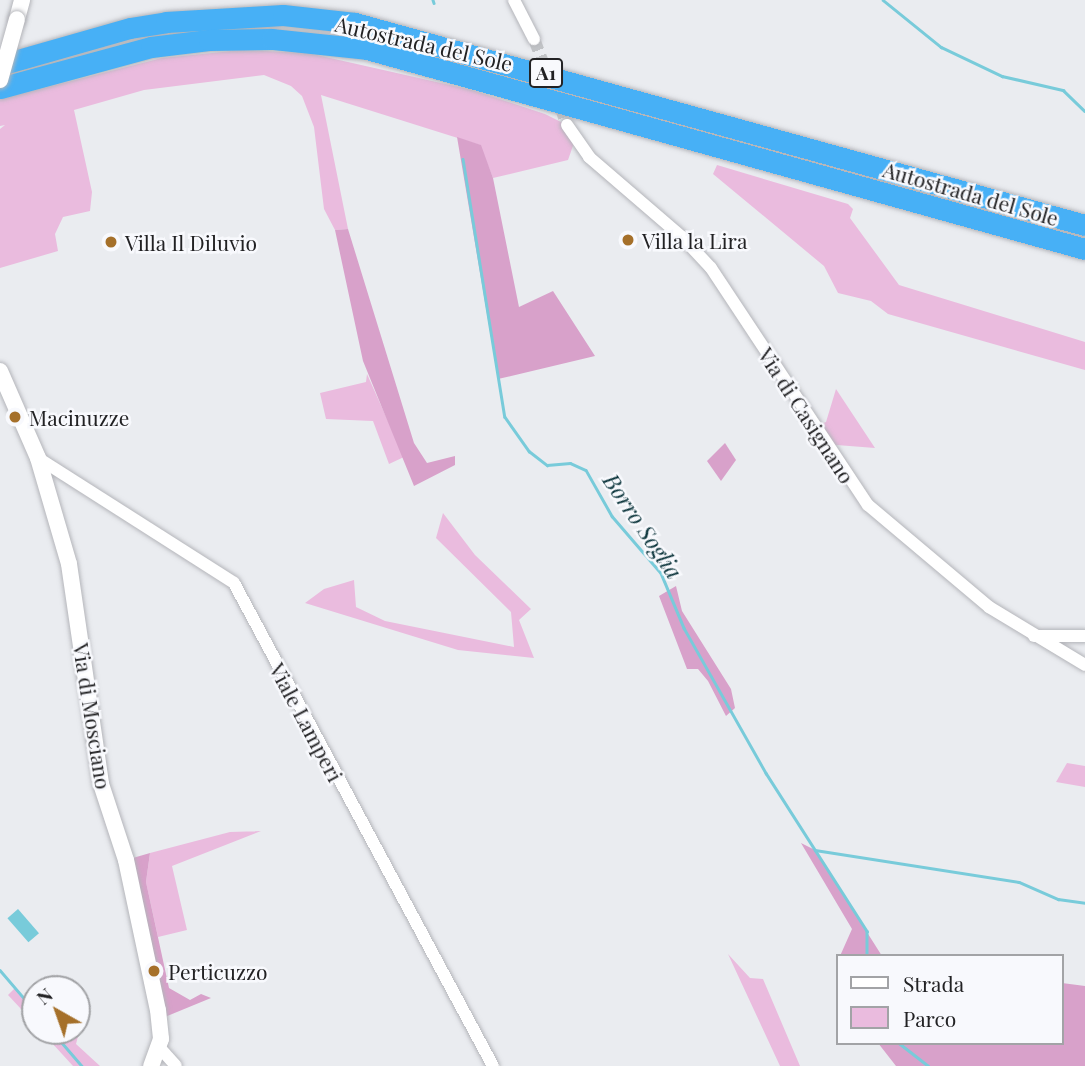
<!DOCTYPE html>
<style>
body{margin:0}
#map{position:relative;width:1085px;height:1066px;overflow:hidden;background:#eaecf0;font-family:"Playfair Display",serif}
div>[style]{position:absolute}
.green>*{inset:0;background:#eabbde}
.forest>*{inset:0;background:#d8a1ca}
.water>*{inset:0;background:#78cbda;transform-origin:0 0}
.stream>*{height:2.5px;margin:-1.25px;padding:0 1.25px;transform-origin:1.25px;border-radius:1.25px;background:#78cbda}
.street-tunnel>*{height:12px;margin-top:-6px;transform-origin:0;background:repeating-linear-gradient(90deg,#c2c4c7 0 12px,transparent 0 18px)}
.roads{filter:drop-shadow(0 0 2px #b4b5ba) drop-shadow(0 0 2px #b4b5ba)}
.street>*{height:12px;margin:-6px;padding:0 6px;transform-origin:6px;border-radius:6px;background:#fff}
.secondary>*{height:16px;margin:-8px;padding:0 8px;transform-origin:8px;border-radius:8px;background:#fff}
.highway>*{height:21px;margin:-10.5px;padding:0 10.5px;transform-origin:10.5px;border-radius:10.5px;background:#47b0f6}
.bridges{filter:drop-shadow(0 0 2px #b4b5ba) drop-shadow(0 0 2px #b4b5ba)}
.secondary-bridge>*{height:16px;margin:-8px;padding:0 8px;transform-origin:8px;border-radius:8px;background:#fff}
.dots>*{width:19px;height:19px;translate:-50% -50%;box-sizing:border-box;border:4px solid #f8f9fd;border-radius:50%}
span{translate:-50% -50%;white-space:nowrap;text-align:center;line-height:1.15;-webkit-text-stroke:5px #f8f9fd;paint-order:stroke}
.shield-label span{padding:2px 5px;background:#f8f9fd;border:2px solid;border-radius:5px;-webkit-text-stroke-width:0}
.shield-label{font-size:19px;color:#222224;font-weight:700}
.street-label{font-size:21px;color:#222224}
.poi-label{font-size:21px;color:#222224}
.left{translate:0 -50%;text-align:left}
.water-label{font-size:23px;color:#0c353c;font-style:italic}
.legend{position:absolute;left:836px;top:954px;width:228px;height:91px;box-sizing:border-box;background:#f8f9fd;border:2px solid #a2a3a6;margin:0;padding:9px 12px;list-style:none;font-size:21px;color:#222224}
.legend li{display:flex;align-items:center;gap:14px;height:35px}
.legend b{width:35px;border:2px solid #a2a3a6}
.north{position:absolute;left:21px;top:975px;width:70px;height:70px;box-sizing:border-box;background:#f8f9fd;border:2px solid #a2a3a6;border-radius:50%;rotate:320deg;font-size:19px;font-weight:700;line-height:28px;text-align:center;color:#222224}
.north::after{content:'';display:block;margin:auto;width:24px;height:32px;background:#a5702a;clip-path:polygon(50% 0,100% 100%,50% 72%,0 100%)}
</style>
<div id="map">
<div class="green">
<i style="clip-path:polygon(242px 50px,308px 53px,472px 90px,545px 114px,567px 125px,575px 140px,568px 160px,493px 178px,480px 145px,321px 95px,348px 229px,335px 230px,324px 209px,314px 127px,302px 96px,291px 86px,264px 75px,144px 90px,74px 110px,92px 192px,90px 211px,63px 217px,55px 234px,58px 251px,0 268px,0 129px,5px 125px,0 126px,0 99px,162px 58px)"></i>
<i style="clip-path:polygon(717px 165px,848px 204px,853px 209px,850px 218px,899px 285px,1085px 342px,1085px 370px,888px 314px,871px 301px,838px 293px,824px 266px,713px 174px)"></i>
<i style="clip-path:polygon(367px 374px,404px 457px,389px 464px,373px 421px,326px 419px,320px 393px,366px 382px)"></i>
<i style="clip-path:polygon(836px 389px,875px 448px,824px 444px,813px 427px,826px 422px)"></i>
<i style="clip-path:polygon(443px 513px,475px 555px,531px 609px,519px 620px,534px 658px,458px 650px,305px 603px,324px 589px,354px 580px,356px 607px,385px 621px,514px 647px,511px 612px,436px 538px)"></i>
<i style="clip-path:polygon(1067px 763px,1085px 766px,1085px 787px,1056px 782px)"></i>
<i style="clip-path:polygon(261px 831px,172px 866px,187px 930px,158px 937px,146px 882px,150px 853px,230px 832px)"></i>
<i style="clip-path:polygon(728px 954px,750px 978px,763px 979px,800px 1066px,780px 1066px)"></i>
<i style="clip-path:polygon(15px 988px,35px 1011px,35px 1024px,8px 995px)"></i>
<i style="clip-path:polygon(77px 1021px,82px 1021px,76px 1044px,100px 1066px,73px 1066px,41px 1031px,77px 1031px)"></i>
</div>
<div class="forest">
<i style="clip-path:polygon(457px 137px,481px 145px,493px 178px,519px 307px,553px 291px,595px 356px,498px 379px)"></i>
<i style="clip-path:polygon(348px 229px,414px 443px,427px 463px,455px 456px,455px 465px,414px 486px,363px 361px,335px 230px)"></i>
<i style="clip-path:polygon(725px 443px,736px 460px,721px 481px,707px 461px)"></i>
<i style="clip-path:polygon(676px 586px,682px 611px,731px 689px,735px 708px,726px 716px,708px 681px,698px 669px,687px 669px,659px 596px)"></i>
<i style="clip-path:polygon(801px 843px,815px 850px,882px 956px,840px 956px,852px 929px)"></i>
<i style="clip-path:polygon(150px 853px,146px 882px,169px 988px,190px 1000px,201px 994px,211px 998px,160px 1019px,126px 860px)"></i>
<i style="clip-path:polygon(1062px 983px,1085px 986px,1085px 1066px,896px 1066px,878px 1043px,1062px 1043px)"></i>
</div>
<div class="water">
<i style="left:18px;top:909px;width:32px;height:14px;rotate:49deg"></i>
</div>
<div class="stream">
<i style="left:433px;top:0;width:3px;rotate:72deg"></i>
<i style="left:883px;top:0;width:75px;rotate:39deg"></i>
<i style="left:941px;top:47px;width:68px;rotate:25.4deg"></i>
<i style="left:1002px;top:76px;width:63px;rotate:12.9deg"></i>
<i style="left:1063px;top:90px;width:30px;rotate:44deg"></i>
<i style="left:463px;top:159px;width:261px;rotate:80.8deg"></i>
<i style="left:505px;top:417px;width:42px;rotate:54.8deg"></i>
<i style="left:529px;top:451px;width:23px;rotate:38deg"></i>
<i style="left:547px;top:465px;width:23px;rotate:-5deg"></i>
<i style="left:570px;top:463px;width:17px;rotate:24deg"></i>
<i style="left:586px;top:470px;width:53px;rotate:60.5deg"></i>
<i style="left:612px;top:516px;width:75px;rotate:49.3deg"></i>
<i style="left:661px;top:573px;width:60px;rotate:67.3deg"></i>
<i style="left:684px;top:628px;width:167px;rotate:60.5deg"></i>
<i style="left:766px;top:773px;width:188px;rotate:57.4deg"></i>
<i style="left:867px;top:931px;width:25px;rotate:90deg"></i>
<i style="left:815px;top:850px;width:206px;rotate:8.9deg"></i>
<i style="left:1019px;top:882px;width:43px;rotate:23.6deg"></i>
<i style="left:1058px;top:899px;width:27px;rotate:8deg"></i>
<i style="left:0;top:970px;width:54px;rotate:49.5deg"></i>
<i style="left:52px;top:1031px;width:46px;rotate:49.4deg"></i>
<i style="left:899px;top:1043px;width:37px;rotate:38deg"></i>
</div>
<div class="street-tunnel">
<i style="left:534px;top:39px;width:92px;rotate:69deg"></i>
</div>
<div class="roads">
<div class="street">
<i style="left:514px;top:0;width:44px;rotate:62.9deg"></i>
<i style="left:567px;top:125px;width:39px;rotate:55deg"></i>
<i style="left:589px;top:157px;width:123px;rotate:40.7deg"></i>
<i style="left:682px;top:237px;width:42px;rotate:46.9deg"></i>
<i style="left:711px;top:268px;width:284px;rotate:56.5deg"></i>
<i style="left:868px;top:505px;width:158px;rotate:40.1deg"></i>
<i style="left:989px;top:607px;width:112px;rotate:31.1deg"></i>
<i style="left:38px;top:458px;width:232px;rotate:32.5deg"></i>
<i style="left:234px;top:583px;width:548px;rotate:61.8deg"></i>
<i style="left:1034px;top:636px;width:51px"></i>
<i style="left:159px;top:1047px;width:25px;rotate:48deg"></i>
</div>
<div class="secondary">
<i style="left:17px;top:19px;width:20px;rotate:-75deg"></i>
<i style="left:0;top:371px;width:95px;rotate:66.4deg"></i>
<i style="left:38px;top:458px;width:110px;rotate:73.7deg"></i>
<i style="left:69px;top:564px;width:222px;rotate:81.7deg"></i>
<i style="left:101px;top:784px;width:80px;rotate:71.8deg"></i>
<i style="left:126px;top:860px;width:153px;rotate:78deg"></i>
<i style="left:158px;top:1010px;width:29px;rotate:84deg"></i>
<i style="left:161px;top:1039px;width:29px;rotate:110deg"></i>
</div>
<div class="highway">
<i style="left:0;top:65px;width:135px;rotate:-15.9deg"></i>
<i style="left:130px;top:28px;width:36px;rotate:-9deg"></i>
<i style="left:166px;top:22px;width:117px;rotate:-3.4deg"></i>
<i style="left:283px;top:15px;width:72px;rotate:6.3deg"></i>
<i style="left:355px;top:23px;width:757px;rotate:15.47deg"></i>
<i style="left:0;top:88px;width:156px;rotate:-15.2deg"></i>
<i style="left:151px;top:47px;width:58px;rotate:-6.9deg"></i>
<i style="left:209px;top:40px;width:63px;rotate:-0.9deg"></i>
<i style="left:272px;top:39px;width:96px;rotate:6deg"></i>
<i style="left:367px;top:49px;width:745px;rotate:15.57deg"></i>
</div>
</div>
<div class="bridges">
<div class="secondary-bridge">
<i style="left:0;top:80px;width:63px;rotate:-74.4deg"></i>
</div>
</div>
<div class="dots">
<i style="left:628px;top:240px;background:#a5702a"></i>
<i style="left:111px;top:242px;background:#a5702a"></i>
<i style="left:15px;top:417px;background:#a5702a"></i>
<i style="left:154px;top:971px;background:#a5702a"></i>
</div>
<div class="shield-label">
<span style="left:546px;top:73px">A1</span>
</div>
<div class="street-label">
<span style="left:424px;top:43px;rotate:13deg">Autostrada del Sole</span>
<span style="left:971px;top:193px;rotate:16deg">Autostrada del Sole</span>
<span style="left:807px;top:415px;rotate:57deg">Via di Casignano</span>
<span style="left:93px;top:716px;rotate:81deg">Via di Mosciano</span>
<span style="left:307px;top:722px;rotate:62deg">Viale Lamperi</span>
</div>
<div class="poi-label">
<span class="left" style="left:642px;top:240px">Villa la Lira</span>
<span class="left" style="left:125px;top:242px">Villa Il Diluvio</span>
<span class="left" style="left:29px;top:417px">Macinuzze</span>
<span class="left" style="left:168px;top:971px">Perticuzzo</span>
</div>
<div class="water-label">
<span style="left:643px;top:526px;rotate:56deg">Borro Soglia</span>
</div>
<ul class="legend">
<li><b style="height:9px;background:#fff"></b>Strada</li>
<li><b style="height:19px;background:#eabbde"></b>Parco</li>
</ul>
<div class="north">N</div>
</div>
